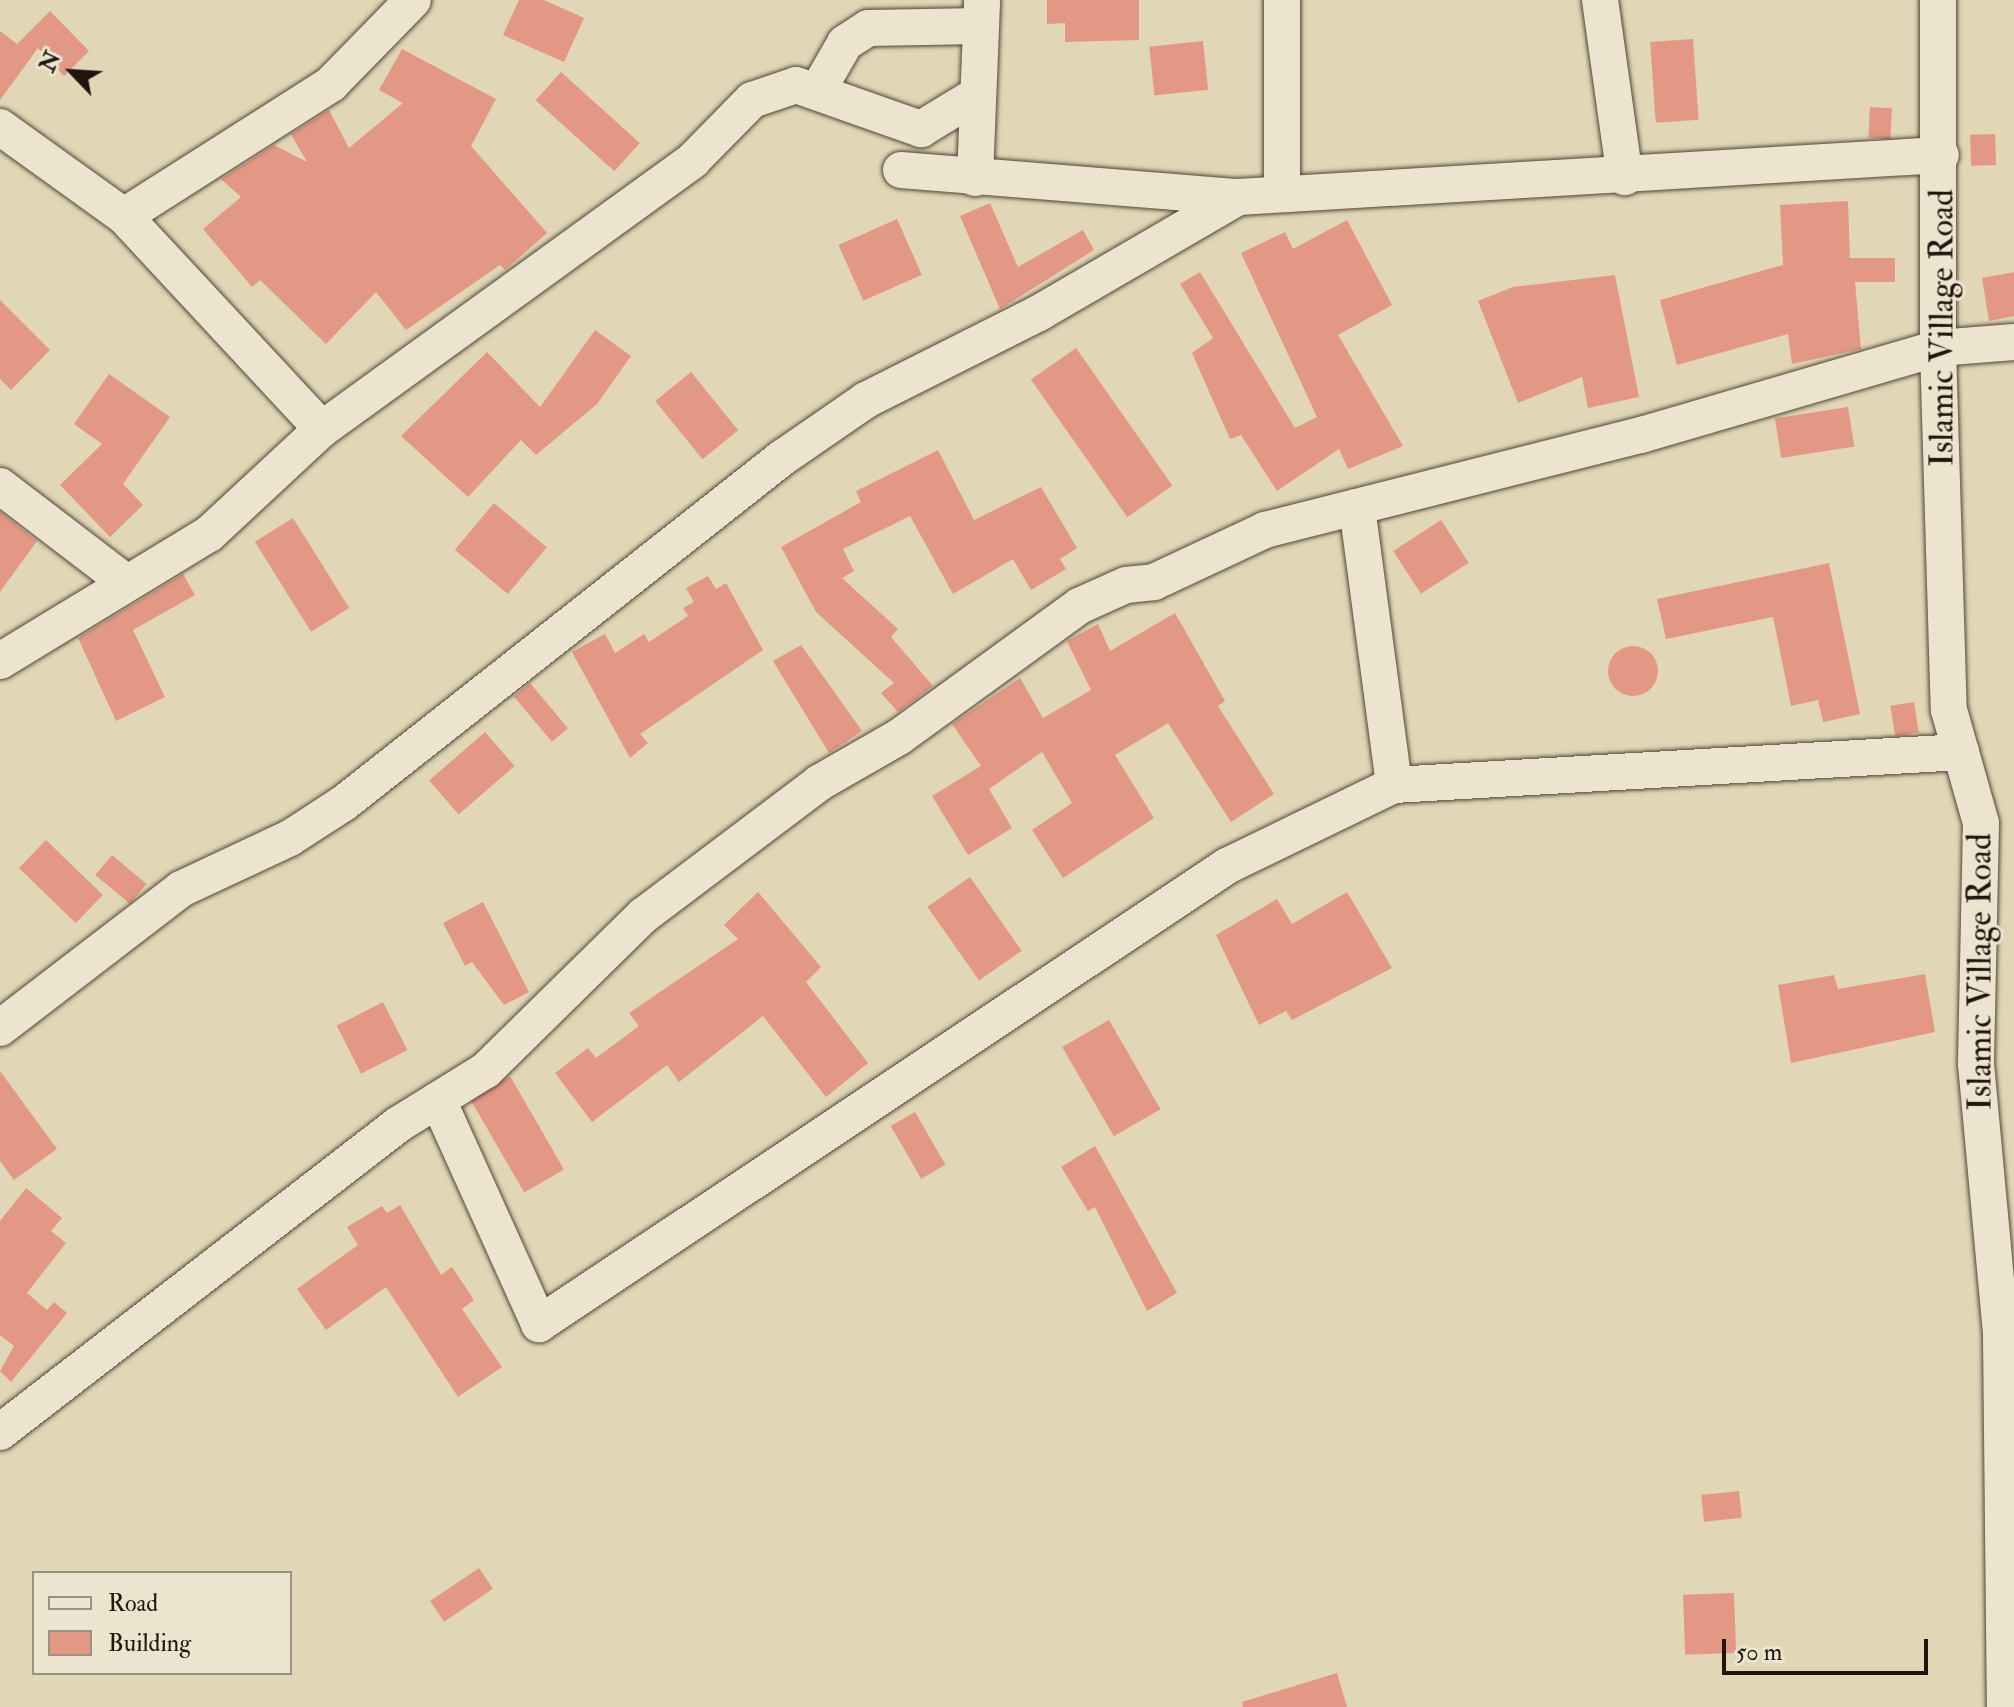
<!DOCTYPE html>
<style>
body{margin:0}
#map{position:relative;width:2014px;height:1707px;overflow:hidden;background:#e1d6b5;font-family:"IM FELL Double Pica",serif}
div>[style]{position:absolute}
.building>*{inset:0;background:#e39886;transform-origin:0 0}
.round{border-radius:50%}
.roads{filter:drop-shadow(0 0 2px #514538) drop-shadow(0 0 2px #514538)}
.minor>*{height:36px;margin:-18px;padding:0 18px;transform-origin:18px;border-radius:18px;background:#ece4cf}
span{translate:-50% -50%;white-space:nowrap;text-align:center;line-height:1.15;-webkit-text-stroke:6px #ece4cf;paint-order:stroke}
.street-label{font-size:34px;color:#21150e}
.legend{position:absolute;left:32px;top:1571px;width:260px;height:104px;box-sizing:border-box;background:#ece4cf;border:2px solid #9b9182;margin:0;padding:10px 14px;list-style:none;font-size:24px;color:#21150e}
.legend li{display:flex;align-items:center;gap:16px;height:40px}
.legend b{width:40px;border:2px solid #9b9182}
.north{position:absolute;left:32px;top:32px;width:80px;height:80px;-webkit-text-stroke:6px #ece4cf;paint-order:stroke;rotate:295deg;font-size:22px;font-weight:700;line-height:32px;text-align:center;color:#21150e}
.north::after{content:'';display:block;margin:auto;width:28px;height:36px;background:#21150e;clip-path:polygon(50% 0,100% 100%,50% 72%,0 100%)}
.scale{position:absolute;left:1722px;top:1639px;width:206px;height:36px;box-sizing:border-box;border:4px solid #21150e;border-top:0;padding-left:10px;font-size:24px;line-height:28px;white-space:nowrap;color:#21150e;-webkit-text-stroke:6px #ece4cf;paint-order:stroke}
</style>
<div id="map">
<div class="building">
<i style="clip-path:polygon(519px 0,544px 0,584px 18px,564px 62px,503px 35px)"></i>
<i style="clip-path:polygon(1047px 0,1139px 0,1139px 40px,1065px 42px,1065px 23px,1047px 24px)"></i>
<i style="clip-path:polygon(50px 11px,89px 51px,64px 76px,38px 48px,0 100px,0 31px,17px 44px)"></i>
<i style="left:1693px;top:39px;width:81px;height:43px;rotate:86deg"></i>
<i style="left:1203px;top:41px;width:49px;height:54px;rotate:84deg"></i>
<i style="clip-path:polygon(402px 49px,496px 99px,471px 146px,547px 233px,505px 270px,500px 265px,406px 330px,376px 292px,326px 344px,260px 280px,252px 287px,203px 229px,241px 197px,221px 179px,274px 145px,307px 162px,291px 134px,329px 110px,349px 148px,403px 103px,379px 90px)"></i>
<i style="left:561px;top:72px;width:106px;height:38px;rotate:42deg"></i>
<i style="left:1870px;top:107px;width:22px;height:31px;rotate:3deg"></i>
<i style="left:1995px;top:134px;width:31px;height:25px;rotate:88deg"></i>
<i style="clip-path:polygon(1848px 201px,1850px 258px,1895px 258px,1895px 282px,1855px 282px,1861px 349px,1792px 364px,1788px 334px,1677px 365px,1660px 300px,1783px 265px,1780px 205px)"></i>
<i style="clip-path:polygon(990px 203px,1018px 267px,1083px 230px,1094px 250px,1000px 309px,960px 216px)"></i>
<i style="left:897px;top:219px;width:61px;height:64px;rotate:66deg"></i>
<i style="clip-path:polygon(1347px 220px,1392px 305px,1338px 335px,1403px 446px,1348px 469px,1339px 449px,1277px 491px,1241px 435px,1230px 439px,1192px 353px,1213px 338px,1180px 284px,1200px 272px,1295px 428px,1317px 417px,1241px 253px,1285px 232px,1293px 249px)"></i>
<i style="clip-path:polygon(2014px 272px,2014px 316px,1989px 321px,1982px 278px)"></i>
<i style="clip-path:polygon(1615px 275px,1639px 397px,1588px 408px,1582px 377px,1518px 403px,1478px 301px,1513px 287px)"></i>
<i style="clip-path:polygon(0 300px,50px 350px,11px 390px,0 379px)"></i>
<i style="clip-path:polygon(595px 330px,631px 356px,597px 404px,536px 455px,521px 440px,468px 497px,401px 436px,487px 352px,540px 407px)"></i>
<i style="left:1076px;top:348px;width:168px;height:55px;rotate:55deg"></i>
<i style="left:691px;top:372px;width:75px;height:46px;rotate:51deg"></i>
<i style="clip-path:polygon(109px 374px,170px 417px,123px 484px,143px 505px,110px 537px,60px 485px,102px 444px,74px 424px)"></i>
<i style="left:1848px;top:407px;width:40px;height:74px;rotate:81deg"></i>
<i style="clip-path:polygon(938px 450px,974px 520px,1041px 487px,1077px 548px,1060px 559px,1066px 569px,1031px 590px,1013px 559px,953px 594px,910px 516px,843px 549px,854px 571px,842px 578px,898px 629px,891px 637px,933px 686px,898px 712px,881px 693px,894px 683px,816px 612px,781px 547px,861px 502px,856px 491px)"></i>
<i style="left:494px;top:503px;width:69px;height:61px;rotate:40deg"></i>
<i style="clip-path:polygon(0 512px,37px 541px,0 592px)"></i>
<i style="left:293px;top:518px;width:106px;height:45px;rotate:58deg"></i>
<i style="left:1441px;top:520px;width:51px;height:57px;rotate:57deg"></i>
<i style="clip-path:polygon(1829px 563px,1860px 714px,1823px 722px,1818px 700px,1791px 706px,1773px 617px,1666px 639px,1657px 599px)"></i>
<i style="clip-path:polygon(183px 574px,195px 595px,133px 630px,165px 697px,116px 721px,78px 638px)"></i>
<i style="clip-path:polygon(708px 576px,716px 589px,726px 583px,763px 650px,640px 734px,648px 743px,630px 758px,572px 652px,605px 634px,615px 653px,644px 634px,649px 642px,688px 616px,683px 608px,694px 602px,686px 588px)"></i>
<i style="clip-path:polygon(1175px 613px,1225px 701px,1218px 706px,1274px 794px,1231px 822px,1168px 723px,1115px 755px,1154px 818px,1063px 878px,1032px 830px,1072px 803px,1042px 752px,989px 789px,1012px 828px,968px 855px,932px 796px,981px 766px,952px 724px,1020px 678px,1043px 718px,1091px 690px,1067px 641px,1098px 624px,1110px 651px)"></i>
<i style="clip-path:polygon(801px 645px,862px 731px,829px 753px,773px 661px)"></i>
<i class="round" style="left:1608px;top:646px;width:50px;height:50px"></i>
<i style="left:530px;top:683px;width:59px;height:21px;rotate:50deg"></i>
<i style="left:1914px;top:702px;width:31px;height:24px;rotate:81deg"></i>
<i style="left:485px;top:732px;width:45px;height:74px;rotate:49deg"></i>
<i style="left:46px;top:840px;width:79px;height:39px;rotate:44deg"></i>
<i style="left:112px;top:855px;width:45px;height:26px;rotate:40deg"></i>
<i style="left:970px;top:877px;width:90px;height:52px;rotate:55deg"></i>
<i style="clip-path:polygon(758px 892px,821px 967px,806px 982px,868px 1063px,826px 1097px,763px 1016px,679px 1082px,667px 1065px,592px 1122px,555px 1073px,588px 1048px,596px 1058px,639px 1026px,629px 1013px,738px 939px,724px 925px)"></i>
<i style="clip-path:polygon(1347px 892px,1392px 968px,1292px 1020px,1286px 1011px,1259px 1025px,1216px 935px,1277px 899px,1292px 924px)"></i>
<i style="clip-path:polygon(483px 902px,529px 992px,504px 1005px,472px 962px,465px 966px,443px 923px)"></i>
<i style="clip-path:polygon(1925px 974px,1935px 1032px,1791px 1063px,1778px 985px,1834px 975px,1838px 989px)"></i>
<i style="left:383px;top:1002px;width:54px;height:52px;rotate:63deg"></i>
<i style="left:1109px;top:1020px;width:103px;height:54px;rotate:60deg"></i>
<i style="clip-path:polygon(0 1071px,57px 1149px,14px 1180px,0 1161px)"></i>
<i style="left:510px;top:1076px;width:108px;height:46px;rotate:60deg"></i>
<i style="left:915px;top:1112px;width:61px;height:28px;rotate:60deg"></i>
<i style="clip-path:polygon(1095px 1146px,1177px 1293px,1147px 1311px,1095px 1207px,1088px 1211px,1061px 1167px)"></i>
<i style="clip-path:polygon(26px 1188px,62px 1218px,51px 1231px,66px 1243px,27px 1293px,47px 1310px,54px 1302px,67px 1313px,11px 1382px,0 1371px,14px 1346px,0 1335px,0 1221px)"></i>
<i style="clip-path:polygon(400px 1205px,441px 1275px,452px 1267px,474px 1300px,462px 1309px,502px 1367px,458px 1397px,386px 1287px,326px 1330px,297px 1289px,358px 1245px,347px 1227px,382px 1206px,387px 1213px)"></i>
<i style="left:1739px;top:1491px;width:27px;height:38px;rotate:84deg"></i>
<i style="left:479px;top:1568px;width:25px;height:59px;rotate:56deg"></i>
<i style="left:1734px;top:1593px;width:60px;height:51px;rotate:88deg"></i>
<i style="clip-path:polygon(1337px 1673px,1347px 1707px,1243px 1707px,1242px 1702px)"></i>
</div>
<div class="roads">
<div class="minor">
<i style="left:1600px;top:0;width:179px;rotate:82deg"></i>
<i style="left:1938px;top:0;width:348px;rotate:90deg"></i>
<i style="left:1938px;top:348px;width:362px;rotate:88.3deg"></i>
<i style="left:1949px;top:710px;width:117px;rotate:74.2deg"></i>
<i style="left:1981px;top:823px;width:241px;rotate:91.2deg"></i>
<i style="left:1976px;top:1064px;width:273px;rotate:84.7deg"></i>
<i style="left:2001px;top:1336px;width:371px;rotate:89.4deg"></i>
<i style="left:818px;top:90px;width:54px;rotate:-60.1deg"></i>
<i style="left:845px;top:43px;width:27px;rotate:-33deg"></i>
<i style="left:868px;top:28px;width:112px;rotate:-1deg"></i>
<i style="left:0;top:127px;width:153px;rotate:35.7deg"></i>
<i style="left:124px;top:216px;width:291px;rotate:47.1deg"></i>
<i style="left:901px;top:170px;width:338px;rotate:4.6deg"></i>
<i style="left:1238px;top:197px;width:704px;rotate:-3.42deg"></i>
<i style="left:975px;top:178px;width:178px;rotate:-87.7deg"></i>
<i style="left:1282px;top:193px;width:193px;rotate:-90deg"></i>
<i style="left:124px;top:216px;width:246px;rotate:-32.5deg"></i>
<i style="left:331px;top:84px;width:117px;rotate:-45.7deg"></i>
<i style="left:0;top:486px;width:160px;rotate:37.4deg"></i>
<i style="left:1357px;top:507px;width:280px;rotate:82.4deg"></i>
<i style="left:0;top:661px;width:245px;rotate:-31.3deg"></i>
<i style="left:209px;top:534px;width:154px;rotate:-42.9deg"></i>
<i style="left:322px;top:429px;width:458px;rotate:-35.9deg"></i>
<i style="left:693px;top:160px;width:84px;rotate:-45.5deg"></i>
<i style="left:752px;top:100px;width:46px;rotate:-18.8deg"></i>
<i style="left:796px;top:85px;width:133px;rotate:19.4deg"></i>
<i style="left:921px;top:129px;width:66px;rotate:-31.3deg"></i>
<i style="left:0;top:1028px;width:228px;rotate:-37.5deg"></i>
<i style="left:181px;top:889px;width:120px;rotate:-25.1deg"></i>
<i style="left:290px;top:838px;width:64px;rotate:-32.9deg"></i>
<i style="left:344px;top:803px;width:558px;rotate:-38.23deg"></i>
<i style="left:782px;top:458px;width:102px;rotate:-34.6deg"></i>
<i style="left:866px;top:400px;width:194px;rotate:-26.7deg"></i>
<i style="left:1039px;top:313px;width:230px;rotate:-30.2deg"></i>
<i style="left:438px;top:1100px;width:246px;rotate:65.7deg"></i>
<i style="left:539px;top:1324px;width:827px;rotate:-33.65deg"></i>
<i style="left:1227px;top:866px;width:186px;rotate:-25.9deg"></i>
<i style="left:1394px;top:785px;width:568px;rotate:-3.33deg"></i>
<i style="left:0;top:1432px;width:504px;rotate:-37.67deg"></i>
<i style="left:399px;top:1124px;width:102px;rotate:-31.8deg"></i>
<i style="left:486px;top:1070px;width:221px;rotate:-44.5deg"></i>
<i style="left:644px;top:915px;width:219px;rotate:-37deg"></i>
<i style="left:819px;top:783px;width:92px;rotate:-29.9deg"></i>
<i style="left:899px;top:737px;width:223px;rotate:-36deg"></i>
<i style="left:1079px;top:606px;width:51px;rotate:-24.1deg"></i>
<i style="left:1126px;top:585px;width:28px;rotate:-6deg"></i>
<i style="left:1154px;top:582px;width:123px;rotate:-25.1deg"></i>
<i style="left:1265px;top:530px;width:388px;rotate:-14.2deg"></i>
<i style="left:1641px;top:435px;width:309px;rotate:-16.3deg"></i>
<i style="left:1938px;top:348px;width:76px;rotate:-4.5deg"></i>
</div>
</div>
<div class="street-label">
<span style="left:1942px;top:328px;rotate:-90deg">Islamic Village Road</span>
<span style="left:1980px;top:972px;rotate:-90deg">Islamic Village Road</span>
</div>
<ul class="legend">
<li><b style="height:10px;background:#ece4cf"></b>Road</li>
<li><b style="height:22px;background:#e39886"></b>Building</li>
</ul>
<div class="north">N</div>
<div class="scale">50 m</div>
</div>
